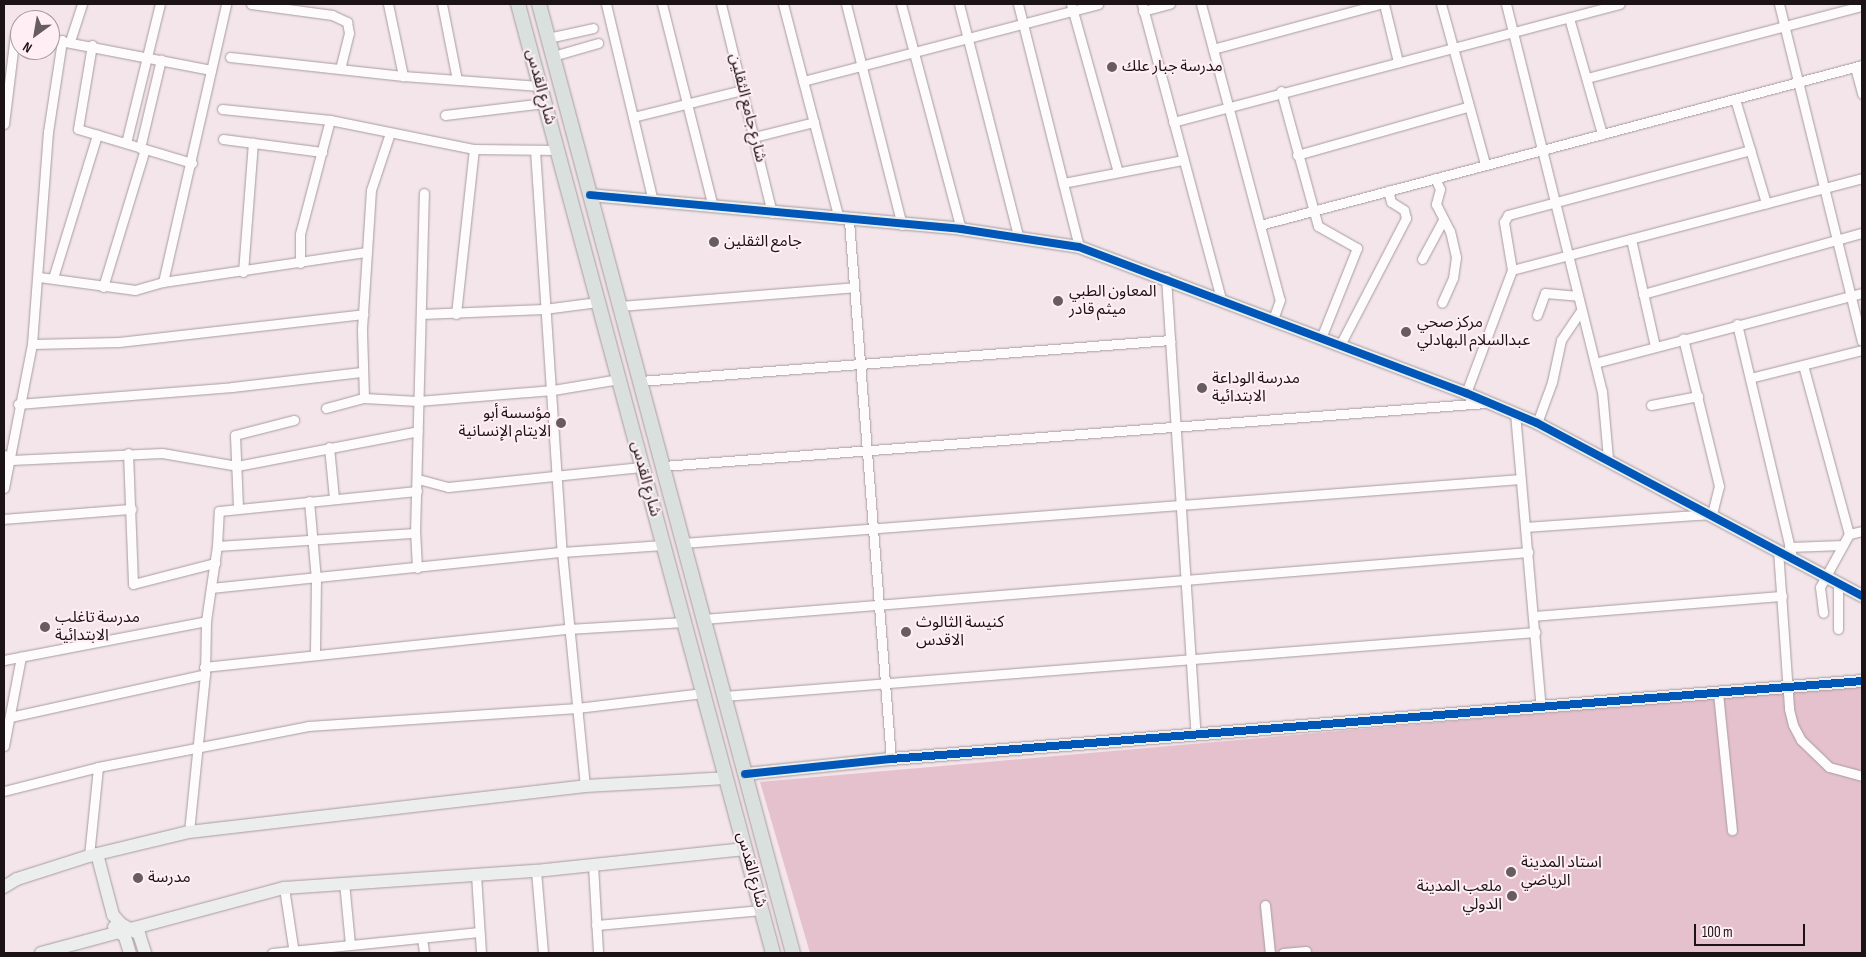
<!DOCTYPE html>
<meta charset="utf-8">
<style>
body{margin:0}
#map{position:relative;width:1866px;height:957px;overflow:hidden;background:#f3e5e9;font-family:"Sofia Sans Condensed","Noto Sans Arabic",sans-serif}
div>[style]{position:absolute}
.green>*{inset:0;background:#e5c1cd}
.roads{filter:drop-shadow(0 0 1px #a79ca0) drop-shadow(0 0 1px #a79ca0)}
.street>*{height:9px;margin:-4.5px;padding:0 4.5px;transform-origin:4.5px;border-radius:4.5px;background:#fdfbfc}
.secondary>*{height:12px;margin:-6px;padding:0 6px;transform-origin:6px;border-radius:6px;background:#ebeeec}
.primary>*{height:14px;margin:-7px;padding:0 7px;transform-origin:7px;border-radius:7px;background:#dae0dd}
.cycleway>*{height:8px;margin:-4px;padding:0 4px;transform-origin:4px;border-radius:4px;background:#0057b8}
.dots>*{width:14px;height:14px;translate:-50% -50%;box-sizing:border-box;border:2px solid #ffeff4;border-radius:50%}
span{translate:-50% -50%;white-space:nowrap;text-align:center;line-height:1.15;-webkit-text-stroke:4px #ffeff4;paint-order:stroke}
.poi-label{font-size:16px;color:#1c1316}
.left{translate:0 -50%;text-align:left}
.right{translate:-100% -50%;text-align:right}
.street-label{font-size:16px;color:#1c1316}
.frame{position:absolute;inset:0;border:5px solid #1c1316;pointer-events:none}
.north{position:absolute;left:10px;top:10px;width:50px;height:50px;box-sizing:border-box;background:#ffeff4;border:1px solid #a4979b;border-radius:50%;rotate:212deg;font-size:14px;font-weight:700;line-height:20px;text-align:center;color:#1c1316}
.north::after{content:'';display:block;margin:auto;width:18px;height:22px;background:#675c60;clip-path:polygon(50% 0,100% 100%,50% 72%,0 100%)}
.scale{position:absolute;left:1694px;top:924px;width:111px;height:22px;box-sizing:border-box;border:2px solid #1c1316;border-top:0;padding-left:6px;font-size:15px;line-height:18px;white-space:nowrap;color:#1c1316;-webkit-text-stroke:4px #ffeff4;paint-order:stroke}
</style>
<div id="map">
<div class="green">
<i style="clip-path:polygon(1862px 685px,1862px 953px,810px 953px,760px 782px)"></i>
</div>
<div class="roads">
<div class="street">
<i style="left:251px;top:4px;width:82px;rotate:7.7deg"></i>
<i style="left:332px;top:15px;width:17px;rotate:25deg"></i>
<i style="left:347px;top:22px;width:11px;rotate:80deg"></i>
<i style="left:349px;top:33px;width:37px;rotate:104deg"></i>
<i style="left:388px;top:4px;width:74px;rotate:78.2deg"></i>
<i style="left:442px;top:4px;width:77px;rotate:78.8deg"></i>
<i style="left:606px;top:4px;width:203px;rotate:76.6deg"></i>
<i style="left:662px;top:4px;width:209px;rotate:75.9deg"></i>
<i style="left:721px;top:4px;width:215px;rotate:76.3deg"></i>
<i style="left:783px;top:4px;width:222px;rotate:75.4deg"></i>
<i style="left:846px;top:4px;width:228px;rotate:75.8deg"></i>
<i style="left:901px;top:4px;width:233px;rotate:75.1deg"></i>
<i style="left:959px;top:4px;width:238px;rotate:75.7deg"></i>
<i style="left:1018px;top:4px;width:251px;rotate:75.9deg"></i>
<i style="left:1071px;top:4px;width:174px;rotate:74.4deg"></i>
<i style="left:1142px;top:4px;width:305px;rotate:75deg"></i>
<i style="left:1201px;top:4px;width:306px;rotate:75.1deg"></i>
<i style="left:1280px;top:300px;width:20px;rotate:110deg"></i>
<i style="left:1384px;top:4px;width:60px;rotate:76.4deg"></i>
<i style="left:1441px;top:4px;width:166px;rotate:74.6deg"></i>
<i style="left:1506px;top:4px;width:399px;rotate:76.1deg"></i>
<i style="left:1602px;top:391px;width:67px;rotate:84.9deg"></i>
<i style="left:1779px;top:4px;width:347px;rotate:76.2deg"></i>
<i style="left:1143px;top:11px;width:28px;rotate:-15deg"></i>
<i style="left:1569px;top:18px;width:121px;rotate:74.1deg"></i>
<i style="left:548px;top:38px;width:46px;rotate:-12.5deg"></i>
<i style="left:50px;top:39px;width:164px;rotate:10.9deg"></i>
<i style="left:70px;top:41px;width:39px;rotate:-72deg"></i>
<i style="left:92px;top:45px;width:85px;rotate:99.5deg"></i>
<i style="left:78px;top:129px;width:119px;rotate:16.6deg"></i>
<i style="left:1213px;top:49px;width:173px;rotate:-15.1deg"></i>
<i style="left:553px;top:56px;width:47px;rotate:-16.1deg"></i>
<i style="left:230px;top:57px;width:174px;rotate:6.3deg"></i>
<i style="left:403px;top:76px;width:137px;rotate:4.2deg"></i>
<i style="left:1855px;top:67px;width:28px;rotate:75deg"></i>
<i style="left:1587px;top:78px;width:284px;rotate:-14.7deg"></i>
<i style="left:803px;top:81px;width:305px;rotate:-14.6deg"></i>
<i style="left:1281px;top:91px;width:140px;rotate:74.7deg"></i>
<i style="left:1318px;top:226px;width:45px;rotate:29.4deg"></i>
<i style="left:1357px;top:248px;width:97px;rotate:111.8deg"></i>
<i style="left:1735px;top:99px;width:109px;rotate:73.4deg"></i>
<i style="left:222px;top:109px;width:109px;rotate:5.8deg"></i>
<i style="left:330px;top:120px;width:147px;rotate:11.4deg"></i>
<i style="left:474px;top:149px;width:83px;rotate:0.7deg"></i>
<i style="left:445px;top:115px;width:100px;rotate:-6.9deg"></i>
<i style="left:633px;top:117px;width:112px;rotate:-13.9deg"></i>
<i style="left:1173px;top:122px;width:462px;rotate:-14.8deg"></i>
<i style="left:4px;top:124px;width:90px;rotate:-83deg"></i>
<i style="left:754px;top:137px;width:62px;rotate:-14deg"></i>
<i style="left:223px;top:139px;width:100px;rotate:7.5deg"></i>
<i style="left:126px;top:143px;width:143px;rotate:-76.3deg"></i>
<i style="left:140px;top:148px;width:91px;rotate:-76.7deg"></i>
<i style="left:535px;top:150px;width:403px;rotate:86.2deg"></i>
<i style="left:562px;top:552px;width:235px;rotate:84.4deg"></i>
<i style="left:1297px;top:155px;width:177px;rotate:-15.8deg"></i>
<i style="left:1435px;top:178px;width:12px;rotate:66deg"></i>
<i style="left:1440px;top:189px;width:16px;rotate:105deg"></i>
<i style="left:1436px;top:204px;width:30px;rotate:63deg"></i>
<i style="left:1450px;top:231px;width:27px;rotate:77deg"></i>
<i style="left:1456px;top:257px;width:21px;rotate:98deg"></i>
<i style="left:1453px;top:278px;width:27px;rotate:114deg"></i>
<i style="left:1063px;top:183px;width:122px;rotate:-10.9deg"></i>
<i style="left:849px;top:221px;width:540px;rotate:85.54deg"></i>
<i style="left:1260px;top:225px;width:623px;rotate:-14.88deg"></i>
<i style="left:1631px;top:239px;width:110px;rotate:77.4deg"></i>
<i style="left:1422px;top:259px;width:44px;rotate:-61.7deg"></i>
<i style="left:300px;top:263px;width:29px;rotate:-90deg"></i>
<i style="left:300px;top:234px;width:118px;rotate:-75.3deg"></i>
<i style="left:1512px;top:270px;width:362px;rotate:-14.7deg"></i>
<i style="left:243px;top:272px;width:130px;rotate:-85.6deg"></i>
<i style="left:39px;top:277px;width:97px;rotate:7.7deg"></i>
<i style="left:135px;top:290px;width:29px;rotate:-16deg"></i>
<i style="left:163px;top:282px;width:206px;rotate:-8.4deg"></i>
<i style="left:1166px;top:277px;width:459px;rotate:86.3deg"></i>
<i style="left:53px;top:278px;width:150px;rotate:-72.9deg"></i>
<i style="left:163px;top:282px;width:285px;rotate:-77.2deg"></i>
<i style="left:103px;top:287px;width:144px;rotate:-73.1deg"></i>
<i style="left:1643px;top:294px;width:227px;rotate:-15.6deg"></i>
<i style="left:620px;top:306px;width:235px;rotate:-4.6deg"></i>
<i style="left:421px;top:314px;width:123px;rotate:-2.3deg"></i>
<i style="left:544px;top:309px;width:54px;rotate:-7.4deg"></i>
<i style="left:456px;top:314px;width:166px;rotate:-83.8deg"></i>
<i style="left:1537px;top:315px;width:23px;rotate:-70deg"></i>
<i style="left:1545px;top:293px;width:33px;rotate:5deg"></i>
<i style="left:1737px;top:324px;width:239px;rotate:76.7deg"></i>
<i style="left:32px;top:344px;width:87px;rotate:-1.3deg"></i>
<i style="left:119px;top:342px;width:246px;rotate:-6.5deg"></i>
<i style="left:1340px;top:345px;width:143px;rotate:-62.5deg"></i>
<i style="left:1406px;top:218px;width:8px;rotate:-104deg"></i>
<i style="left:1404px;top:210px;width:15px;rotate:-148deg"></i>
<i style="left:1391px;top:202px;width:12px;rotate:-104deg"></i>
<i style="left:1595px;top:363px;width:276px;rotate:-14.7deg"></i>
<i style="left:1803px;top:365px;width:175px;rotate:74.8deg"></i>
<i style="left:1849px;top:534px;width:60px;rotate:118.7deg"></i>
<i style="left:1820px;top:587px;width:26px;rotate:83deg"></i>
<i style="left:1750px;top:378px;width:115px;rotate:-14deg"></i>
<i style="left:640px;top:381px;width:532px;rotate:-4.42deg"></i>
<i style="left:1466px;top:393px;width:131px;rotate:-69.5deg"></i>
<i style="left:1512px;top:270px;width:49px;rotate:-99.5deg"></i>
<i style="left:1504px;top:222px;width:8px;rotate:-60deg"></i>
<i style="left:1508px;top:215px;width:251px;rotate:-15deg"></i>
<i style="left:364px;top:398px;width:69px;rotate:-91.7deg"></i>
<i style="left:362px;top:329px;width:139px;rotate:-86.3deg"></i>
<i style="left:371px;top:190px;width:60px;rotate:-71.6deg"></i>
<i style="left:18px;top:404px;width:215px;rotate:-4.5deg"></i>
<i style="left:232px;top:387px;width:130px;rotate:-6.6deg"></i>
<i style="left:1651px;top:405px;width:48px;rotate:-10.8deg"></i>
<i style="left:326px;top:408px;width:39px;rotate:-15deg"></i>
<i style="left:364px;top:398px;width:54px;rotate:3.2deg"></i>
<i style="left:418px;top:401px;width:135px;rotate:-4.7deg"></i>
<i style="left:553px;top:390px;width:67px;rotate:-9.5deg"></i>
<i style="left:1515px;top:413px;width:296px;rotate:85deg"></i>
<i style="left:1537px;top:423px;width:44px;rotate:-69.9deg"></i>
<i style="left:1552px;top:382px;width:43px;rotate:-77.9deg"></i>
<i style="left:1561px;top:340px;width:36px;rotate:-56deg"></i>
<i style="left:329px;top:447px;width:51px;rotate:84.4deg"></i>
<i style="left:128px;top:453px;width:131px;rotate:87.8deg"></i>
<i style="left:133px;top:584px;width:85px;rotate:-14.4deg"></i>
<i style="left:4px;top:455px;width:9px;rotate:36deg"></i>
<i style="left:11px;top:460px;width:151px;rotate:-2.7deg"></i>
<i style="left:162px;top:453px;width:76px;rotate:9.8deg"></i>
<i style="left:237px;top:466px;width:184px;rotate:-10.9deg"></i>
<i style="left:663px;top:466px;width:824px;rotate:-4.38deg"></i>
<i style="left:418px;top:479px;width:31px;rotate:15deg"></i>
<i style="left:448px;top:487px;width:194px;rotate:-5.9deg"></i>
<i style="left:4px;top:488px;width:147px;rotate:-79deg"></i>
<i style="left:32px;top:344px;width:213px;rotate:-85.7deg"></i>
<i style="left:48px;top:132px;width:93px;rotate:-81.3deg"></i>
<i style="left:309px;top:501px;width:78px;rotate:84.9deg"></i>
<i style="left:316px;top:579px;width:75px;rotate:90.8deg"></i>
<i style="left:238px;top:507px;width:72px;rotate:-92.4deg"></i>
<i style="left:235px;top:435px;width:61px;rotate:-14.3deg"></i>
<i style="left:4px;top:519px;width:128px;rotate:-4.5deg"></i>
<i style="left:1525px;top:527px;width:187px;rotate:-4deg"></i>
<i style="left:1712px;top:514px;width:29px;rotate:-76deg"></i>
<i style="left:1719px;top:486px;width:152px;rotate:-103.7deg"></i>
<i style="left:1849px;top:534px;width:13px;rotate:-13deg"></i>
<i style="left:683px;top:543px;width:840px;rotate:-4.37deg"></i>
<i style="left:217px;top:546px;width:198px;rotate:-3.8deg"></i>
<i style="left:1789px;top:547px;width:54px;rotate:-2.1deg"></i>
<i style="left:1778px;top:550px;width:159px;rotate:86deg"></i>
<i style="left:1789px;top:709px;width:16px;rotate:76deg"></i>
<i style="left:1793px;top:725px;width:17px;rotate:62deg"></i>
<i style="left:1801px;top:740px;width:39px;rotate:44deg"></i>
<i style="left:1829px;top:767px;width:34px;rotate:15deg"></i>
<i style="left:417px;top:568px;width:35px;rotate:-93deg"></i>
<i style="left:415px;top:533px;width:340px;rotate:-88.5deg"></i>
<i style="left:1838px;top:582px;width:47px;rotate:90deg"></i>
<i style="left:211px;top:588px;width:353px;rotate:-5.9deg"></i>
<i style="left:562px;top:552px;width:101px;rotate:-4deg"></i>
<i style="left:1533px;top:616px;width:250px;rotate:-4.6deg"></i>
<i style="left:703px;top:619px;width:828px;rotate:-4.64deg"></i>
<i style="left:4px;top:660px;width:206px;rotate:-10.9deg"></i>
<i style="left:204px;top:667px;width:366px;rotate:-6deg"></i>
<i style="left:568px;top:629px;width:116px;rotate:-3.5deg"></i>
<i style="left:1718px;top:693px;width:138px;rotate:84.2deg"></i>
<i style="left:724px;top:696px;width:814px;rotate:-4.51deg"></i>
<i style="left:10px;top:717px;width:200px;rotate:-12.4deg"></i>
<i style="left:4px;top:746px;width:91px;rotate:-79.2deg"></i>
<i style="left:4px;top:791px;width:97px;rotate:-14.3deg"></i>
<i style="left:98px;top:767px;width:214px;rotate:-11deg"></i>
<i style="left:308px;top:726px;width:270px;rotate:-3.8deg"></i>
<i style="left:577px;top:708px;width:127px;rotate:-6.8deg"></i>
<i style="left:189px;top:832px;width:159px;rotate:-84.2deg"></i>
<i style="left:205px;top:674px;width:53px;rotate:-88.9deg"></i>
<i style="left:206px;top:621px;width:76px;rotate:-81.7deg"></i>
<i style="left:217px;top:546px;width:35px;rotate:-87deg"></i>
<i style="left:219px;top:511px;width:199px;rotate:-5.8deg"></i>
<i style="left:89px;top:856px;width:89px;rotate:-84.2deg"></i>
<i style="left:593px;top:865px;width:88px;rotate:86.7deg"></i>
<i style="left:536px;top:871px;width:82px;rotate:85.1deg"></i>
<i style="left:476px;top:875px;width:78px;rotate:86.3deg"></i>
<i style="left:344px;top:882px;width:62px;rotate:84.5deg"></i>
<i style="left:284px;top:888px;width:66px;rotate:81.3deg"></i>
<i style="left:1265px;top:905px;width:48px;rotate:84.1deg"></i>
<i style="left:596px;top:925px;width:167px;rotate:-5.2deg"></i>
<i style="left:422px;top:938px;width:15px;rotate:82deg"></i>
<i style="left:272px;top:953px;width:208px;rotate:-5.8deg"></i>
<i style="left:1283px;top:953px;width:23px;rotate:-5deg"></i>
</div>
<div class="secondary">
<i style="left:590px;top:195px;width:373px;rotate:5.2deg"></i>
<i style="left:961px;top:229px;width:119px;rotate:8.7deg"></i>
<i style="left:1079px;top:247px;width:414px;rotate:20.7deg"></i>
<i style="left:1466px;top:393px;width:77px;rotate:22.9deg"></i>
<i style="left:1537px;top:423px;width:368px;rotate:28deg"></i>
<i style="left:745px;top:774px;width:147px;rotate:-5.9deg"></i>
<i style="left:891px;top:759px;width:974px;rotate:-4.59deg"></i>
<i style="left:97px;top:854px;width:63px;rotate:75.3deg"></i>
<i style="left:113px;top:915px;width:12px;rotate:48deg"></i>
<i style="left:121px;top:924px;width:21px;rotate:29deg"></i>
<i style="left:139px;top:934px;width:20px;rotate:72deg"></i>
<i style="left:4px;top:887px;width:15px;rotate:-32deg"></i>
<i style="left:17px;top:879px;width:76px;rotate:-17.7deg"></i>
<i style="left:89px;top:856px;width:103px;rotate:-13.5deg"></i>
<i style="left:189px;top:832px;width:399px;rotate:-6.6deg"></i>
<i style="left:585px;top:786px;width:141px;rotate:-3.2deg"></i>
<i style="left:114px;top:927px;width:15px;rotate:42deg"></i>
<i style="left:125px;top:937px;width:17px;rotate:73deg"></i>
<i style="left:41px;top:953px;width:252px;rotate:-15deg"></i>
<i style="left:284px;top:888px;width:253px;rotate:-3.9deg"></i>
<i style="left:536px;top:871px;width:210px;rotate:-6deg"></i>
</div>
<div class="primary">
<i style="left:518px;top:4px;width:983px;rotate:74.96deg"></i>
<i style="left:539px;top:4px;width:982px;rotate:75.02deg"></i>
</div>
</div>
<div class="cycleway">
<i style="left:590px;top:195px;width:373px;rotate:5.2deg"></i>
<i style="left:961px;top:229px;width:119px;rotate:8.7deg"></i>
<i style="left:1079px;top:247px;width:414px;rotate:20.7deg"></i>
<i style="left:1466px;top:393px;width:77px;rotate:22.9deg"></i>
<i style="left:1537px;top:423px;width:368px;rotate:28deg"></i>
<i style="left:745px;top:774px;width:147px;rotate:-5.9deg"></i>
<i style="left:891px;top:759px;width:974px;rotate:-4.59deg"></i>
</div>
<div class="dots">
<i style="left:1112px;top:67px;background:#675c60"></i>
<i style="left:714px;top:242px;background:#675c60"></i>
<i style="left:1058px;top:301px;background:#675c60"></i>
<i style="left:1406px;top:332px;background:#675c60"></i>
<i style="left:1202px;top:388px;background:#675c60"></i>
<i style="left:561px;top:423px;background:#675c60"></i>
<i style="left:45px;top:627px;background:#675c60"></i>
<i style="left:906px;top:632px;background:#675c60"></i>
<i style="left:1511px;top:872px;background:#675c60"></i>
<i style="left:138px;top:878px;background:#675c60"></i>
<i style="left:1512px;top:896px;background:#675c60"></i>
</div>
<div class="poi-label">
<span class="left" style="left:1122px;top:67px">مدرسة جبار علك</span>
<span class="left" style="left:724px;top:242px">جامع الثقلين</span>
<span class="left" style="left:1069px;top:301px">المعاون الطبي<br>ميثم قادر</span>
<span class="left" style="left:1417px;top:332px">مركز صحي<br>عبدالسلام البهادلي</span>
<span class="left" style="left:1212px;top:388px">مدرسة الوداعة<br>الابتدائية</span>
<span class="right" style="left:551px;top:423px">مؤسسة أبو<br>الايتام الإنسانية</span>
<span class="left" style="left:55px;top:627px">مدرسة تاغلب<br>الابتدائية</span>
<span class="left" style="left:916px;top:632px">كنيسة الثالوث<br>الاقدس</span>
<span class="left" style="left:1521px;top:872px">استاد المدينة<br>الرياضي</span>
<span class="left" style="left:148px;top:878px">مدرسة</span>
<span class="right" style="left:1502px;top:896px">ملعب المدينة<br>الدولي</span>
</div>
<div class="street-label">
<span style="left:540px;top:87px;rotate:75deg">شارع القدس</span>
<span style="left:747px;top:108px;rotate:76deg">شارع جامع الثقلين</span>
<span style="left:645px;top:479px;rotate:75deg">شارع القدس</span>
<span style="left:751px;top:870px;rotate:75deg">شارع القدس</span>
</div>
<div class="frame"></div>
<div class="north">N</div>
<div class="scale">100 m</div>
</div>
